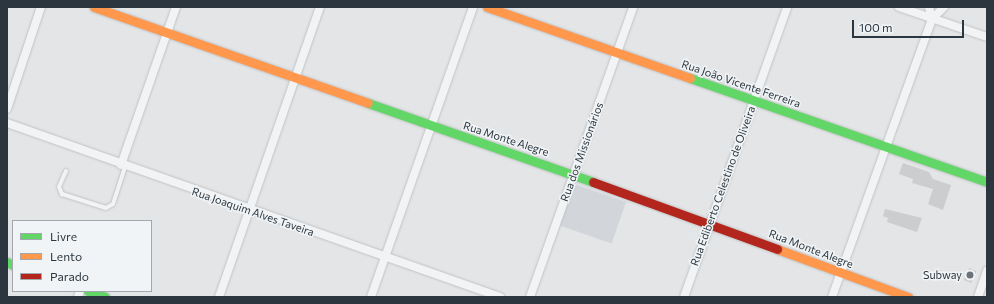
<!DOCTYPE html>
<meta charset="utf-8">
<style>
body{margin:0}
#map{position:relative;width:994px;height:304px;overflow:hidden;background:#e3e5e7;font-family:Commissioner,sans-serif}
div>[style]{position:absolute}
.built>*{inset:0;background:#d2d5da;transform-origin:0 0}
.building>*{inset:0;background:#cbcdcf;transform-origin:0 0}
.roads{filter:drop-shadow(0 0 1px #c1c3c5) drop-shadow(0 0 1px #c1c3c5)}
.lane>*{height:4px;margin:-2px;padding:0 2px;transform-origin:2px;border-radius:2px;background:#f2f3f4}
.street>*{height:8px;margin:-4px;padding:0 4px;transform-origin:4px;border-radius:4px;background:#f2f3f4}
.fast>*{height:9px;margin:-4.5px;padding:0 4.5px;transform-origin:4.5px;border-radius:4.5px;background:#63d668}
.slow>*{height:9px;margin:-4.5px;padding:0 4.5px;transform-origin:4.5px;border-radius:4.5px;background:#ff974d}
.jam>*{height:9px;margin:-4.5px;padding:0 4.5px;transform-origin:4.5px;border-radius:4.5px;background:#b3261e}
.dots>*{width:11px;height:11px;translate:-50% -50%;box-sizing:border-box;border:2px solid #f1f4f6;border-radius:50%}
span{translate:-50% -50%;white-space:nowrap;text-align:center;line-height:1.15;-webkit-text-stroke:3px #f1f4f6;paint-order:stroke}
.street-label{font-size:11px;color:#2b363f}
.poi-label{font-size:11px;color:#2b363f}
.right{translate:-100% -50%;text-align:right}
.frame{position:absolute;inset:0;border:8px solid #2b363f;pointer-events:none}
.legend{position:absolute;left:12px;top:220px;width:140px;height:72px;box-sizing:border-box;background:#f1f4f6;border:1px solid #a2a8ad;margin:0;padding:5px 7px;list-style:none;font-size:12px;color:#2b363f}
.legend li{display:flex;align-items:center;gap:8px;height:20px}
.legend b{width:20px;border:1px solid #a2a8ad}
.scale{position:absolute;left:852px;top:20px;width:112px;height:18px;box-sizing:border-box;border:2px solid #2b363f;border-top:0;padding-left:5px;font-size:12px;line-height:14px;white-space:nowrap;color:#2b363f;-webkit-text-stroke:3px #f1f4f6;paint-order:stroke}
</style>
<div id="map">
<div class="built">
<i style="left:574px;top:184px;width:55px;height:44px;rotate:19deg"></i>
</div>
<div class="building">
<i style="clip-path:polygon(903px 163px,929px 172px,933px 179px,951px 185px,943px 210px,928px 204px,933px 189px,912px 183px,913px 179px,899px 174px)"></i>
<i style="clip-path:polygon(885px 209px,922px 218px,917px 232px,887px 222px,888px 218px,883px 216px)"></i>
<i style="left:969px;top:268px;width:8px;height:13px;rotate:23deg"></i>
</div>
<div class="roads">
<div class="lane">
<i style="left:66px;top:171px;width:17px;rotate:114deg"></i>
<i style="left:59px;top:187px;width:8px;rotate:67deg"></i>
<i style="left:62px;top:194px;width:46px;rotate:17.7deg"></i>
<i style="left:106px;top:208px;width:8px;rotate:-30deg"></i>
<i style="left:113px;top:204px;width:40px;rotate:-72deg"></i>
</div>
<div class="street">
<i style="left:899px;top:7px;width:93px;rotate:18.8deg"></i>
<i style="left:929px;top:7px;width:12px;rotate:76deg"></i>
<i style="left:7px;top:109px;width:108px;rotate:-71.6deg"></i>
<i style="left:7px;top:123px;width:523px;rotate:19.44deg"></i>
<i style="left:121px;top:165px;width:167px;rotate:-70.8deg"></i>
<i style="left:78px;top:297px;width:6px;rotate:-72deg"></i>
<i style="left:219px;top:297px;width:307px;rotate:-70.8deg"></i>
<i style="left:371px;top:297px;width:307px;rotate:-70.6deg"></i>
<i style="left:530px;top:297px;width:308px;rotate:-70.4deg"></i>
<i style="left:684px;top:297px;width:308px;rotate:-70.4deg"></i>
<i style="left:832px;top:297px;width:295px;rotate:-70.2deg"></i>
<i style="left:932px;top:19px;width:17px;rotate:-45deg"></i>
<i style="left:978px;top:297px;width:28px;rotate:-71deg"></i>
</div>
<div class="fast">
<i style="left:690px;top:78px;width:315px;rotate:19.3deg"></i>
<i style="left:368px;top:103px;width:238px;rotate:19.3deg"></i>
<i style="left:7px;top:262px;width:7px;rotate:27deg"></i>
<i style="left:88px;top:291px;width:18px;rotate:19deg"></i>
</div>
<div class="slow">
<i style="left:94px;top:7px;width:290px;rotate:19.3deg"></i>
<i style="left:487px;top:7px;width:215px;rotate:19.3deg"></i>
<i style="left:777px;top:249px;width:140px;rotate:20.1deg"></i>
</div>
<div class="jam">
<i style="left:593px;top:182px;width:196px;rotate:20deg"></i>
</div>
</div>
<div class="dots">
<i style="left:970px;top:275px;background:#6b737a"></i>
</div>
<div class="street-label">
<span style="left:741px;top:84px;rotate:19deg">Rua João Vicente Ferreira</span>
<span style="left:506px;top:139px;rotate:18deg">Rua Monte Alegre</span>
<span style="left:582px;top:152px;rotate:-70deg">Rua dos Missionários</span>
<span style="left:723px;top:186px;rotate:-70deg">Rua Ediberto Celestino de Oliveira</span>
<span style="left:253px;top:212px;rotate:19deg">Rua Joaquim Alves Taveira</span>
<span style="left:811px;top:249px;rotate:21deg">Rua Monte Alegre</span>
</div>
<div class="poi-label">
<span class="right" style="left:962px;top:275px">Subway</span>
</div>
<div class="frame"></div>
<ul class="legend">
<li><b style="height:5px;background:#63d668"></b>Livre</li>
<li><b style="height:5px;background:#ff974d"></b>Lento</li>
<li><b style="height:5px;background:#b3261e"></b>Parado</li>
</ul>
<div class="scale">100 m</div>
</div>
